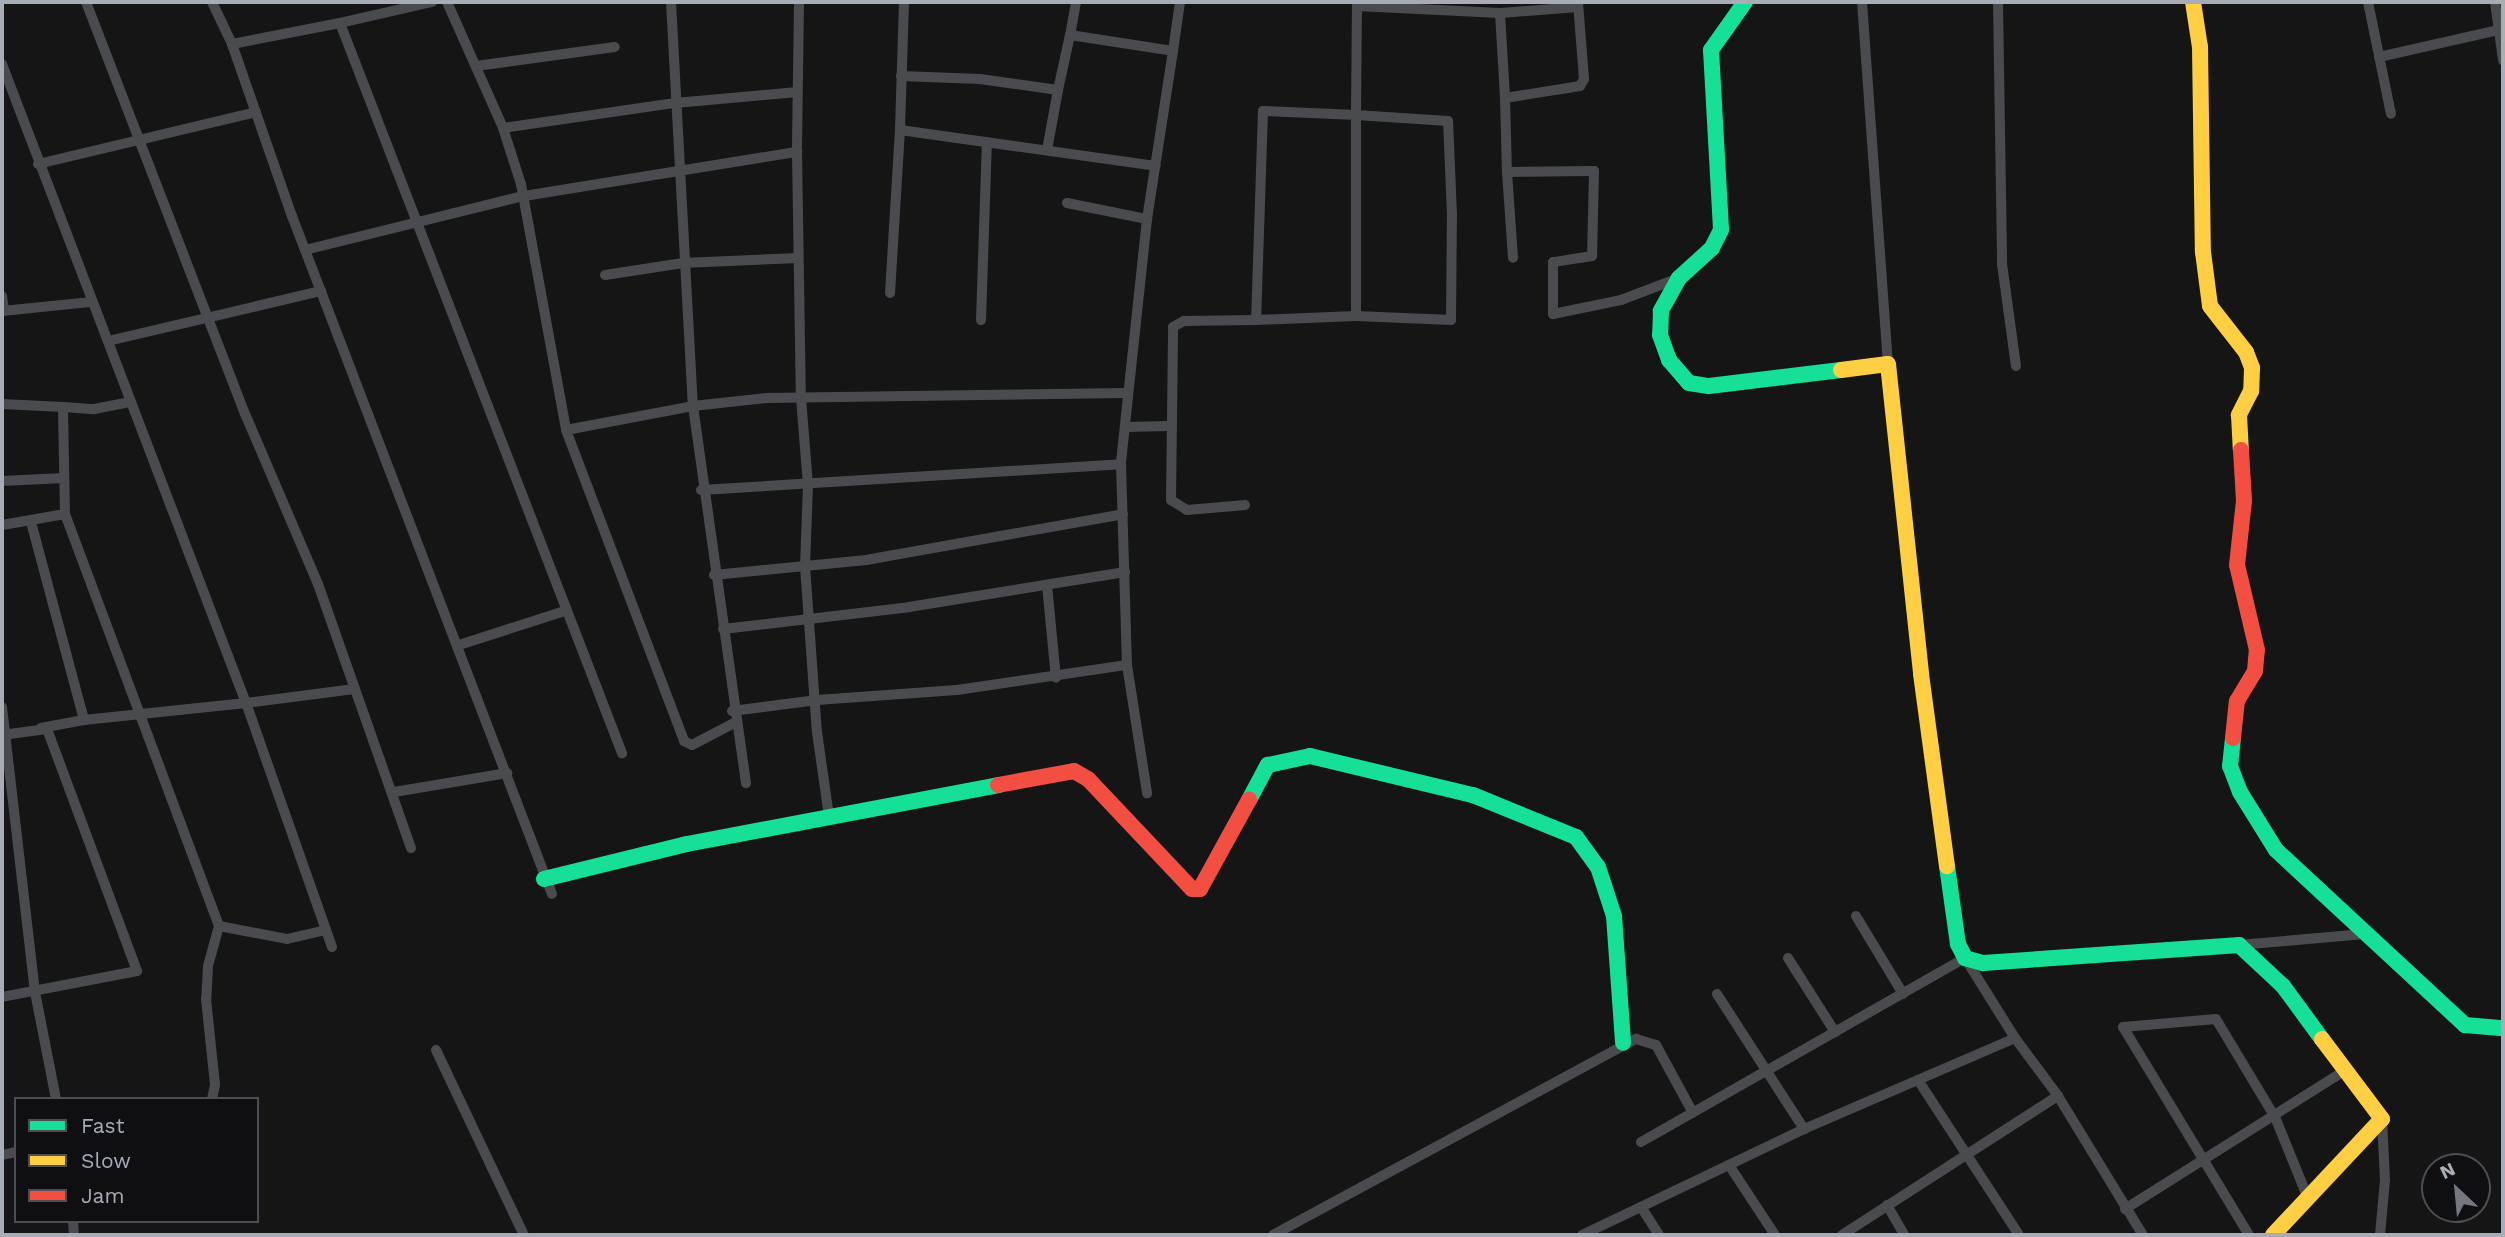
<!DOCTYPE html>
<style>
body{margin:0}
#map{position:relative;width:2505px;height:1237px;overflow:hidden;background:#151515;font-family:"Work Sans",sans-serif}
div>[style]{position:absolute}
.street>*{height:10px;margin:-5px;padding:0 5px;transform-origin:5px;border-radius:5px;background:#494b4e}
.fast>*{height:16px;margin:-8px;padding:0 8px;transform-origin:8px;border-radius:8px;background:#16e098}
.slow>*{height:16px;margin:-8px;padding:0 8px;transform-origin:8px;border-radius:8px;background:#ffcf43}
.jam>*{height:16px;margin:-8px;padding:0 8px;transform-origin:8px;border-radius:8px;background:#f24e42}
span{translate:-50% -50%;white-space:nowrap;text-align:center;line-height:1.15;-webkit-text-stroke:7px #0f0f11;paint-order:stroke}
.frame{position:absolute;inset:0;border:4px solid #a7acb5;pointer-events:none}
.legend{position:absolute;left:14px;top:1097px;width:245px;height:126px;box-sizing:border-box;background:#0f0f11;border:2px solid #4c4e53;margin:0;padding:9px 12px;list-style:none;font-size:21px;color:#a7acb5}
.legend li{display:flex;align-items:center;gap:14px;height:35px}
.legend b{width:35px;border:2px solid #4c4e53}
.north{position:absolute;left:2421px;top:1153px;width:70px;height:70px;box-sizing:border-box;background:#0f0f11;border:2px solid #4c4e53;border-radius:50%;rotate:334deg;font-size:19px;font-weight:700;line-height:28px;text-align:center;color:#a7acb5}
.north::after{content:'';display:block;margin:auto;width:24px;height:32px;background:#74777d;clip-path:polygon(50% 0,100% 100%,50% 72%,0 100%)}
</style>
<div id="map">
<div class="street">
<i style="left:86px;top:2px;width:444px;rotate:68.9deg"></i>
<i style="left:246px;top:416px;width:183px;rotate:66.8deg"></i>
<i style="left:318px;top:584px;width:280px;rotate:70.6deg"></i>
<i style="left:212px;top:2px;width:47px;rotate:64.5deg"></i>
<i style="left:432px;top:2px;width:94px;rotate:167.1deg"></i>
<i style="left:340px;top:23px;width:783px;rotate:68.88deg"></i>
<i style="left:447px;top:2px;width:138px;rotate:66deg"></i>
<i style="left:503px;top:128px;width:59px;rotate:72.2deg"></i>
<i style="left:521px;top:184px;width:250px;rotate:79.6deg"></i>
<i style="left:566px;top:430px;width:333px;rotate:69.2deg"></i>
<i style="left:684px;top:741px;width:9px;rotate:27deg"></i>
<i style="left:692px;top:745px;width:47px;rotate:-27.6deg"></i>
<i style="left:671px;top:2px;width:405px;rotate:86.9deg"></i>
<i style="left:693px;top:406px;width:381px;rotate:82deg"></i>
<i style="left:799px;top:2px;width:150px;rotate:90.8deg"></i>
<i style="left:797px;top:152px;width:246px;rotate:89.1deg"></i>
<i style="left:801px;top:398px;width:87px;rotate:85.4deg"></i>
<i style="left:808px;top:485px;width:81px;rotate:92.1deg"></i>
<i style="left:805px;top:566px;width:166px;rotate:85.9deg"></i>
<i style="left:817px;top:732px;width:85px;rotate:81.9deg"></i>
<i style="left:904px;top:2px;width:128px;rotate:91.8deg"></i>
<i style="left:900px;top:130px;width:258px;rotate:8deg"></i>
<i style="left:1076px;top:2px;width:34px;rotate:100deg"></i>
<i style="left:1070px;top:35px;width:104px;rotate:8.8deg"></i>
<i style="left:1173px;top:51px;width:170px;rotate:98.8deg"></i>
<i style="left:1147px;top:219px;width:246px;rotate:96.1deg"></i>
<i style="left:1121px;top:464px;width:201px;rotate:88.3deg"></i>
<i style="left:1127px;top:665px;width:130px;rotate:81.1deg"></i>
<i style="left:1862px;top:2px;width:363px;rotate:85.9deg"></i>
<i style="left:1998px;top:2px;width:262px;rotate:89.1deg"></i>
<i style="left:2002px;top:264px;width:103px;rotate:82.2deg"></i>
<i style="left:2368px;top:2px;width:114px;rotate:78.4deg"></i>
<i style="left:2495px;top:2px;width:59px;rotate:82.1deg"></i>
<i style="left:1357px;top:6px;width:143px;rotate:2.8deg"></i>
<i style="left:1500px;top:13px;width:78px;rotate:-4.4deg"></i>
<i style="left:1500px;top:13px;width:85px;rotate:86.6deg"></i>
<i style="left:1505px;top:98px;width:76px;rotate:-9.1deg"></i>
<i style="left:1580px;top:86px;width:8px;rotate:-60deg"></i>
<i style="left:1584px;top:79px;width:77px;rotate:-94.5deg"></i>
<i style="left:340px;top:23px;width:110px;rotate:169deg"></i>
<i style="left:232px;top:44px;width:182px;rotate:70.8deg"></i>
<i style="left:292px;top:216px;width:726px;rotate:69.02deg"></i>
<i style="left:1173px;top:51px;width:49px;rotate:-81.9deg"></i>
<i style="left:2379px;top:57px;width:123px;rotate:-12.7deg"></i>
<i style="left:2px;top:64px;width:684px;rotate:69.1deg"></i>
<i style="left:246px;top:703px;width:163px;rotate:174deg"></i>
<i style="left:476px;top:66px;width:140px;rotate:-7.8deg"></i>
<i style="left:901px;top:76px;width:79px;rotate:2.2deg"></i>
<i style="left:980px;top:79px;width:79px;rotate:8deg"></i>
<i style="left:1058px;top:90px;width:56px;rotate:-77.7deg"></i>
<i style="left:1505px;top:98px;width:74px;rotate:88.5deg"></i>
<i style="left:1507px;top:172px;width:87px;rotate:-0.7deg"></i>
<i style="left:1594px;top:171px;width:85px;rotate:91.3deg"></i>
<i style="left:1592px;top:256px;width:39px;rotate:171deg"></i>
<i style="left:1553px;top:262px;width:52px;rotate:90deg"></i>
<i style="left:1553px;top:314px;width:69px;rotate:-11.6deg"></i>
<i style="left:1621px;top:300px;width:62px;rotate:-20.8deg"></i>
<i style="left:503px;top:128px;width:174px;rotate:-8.3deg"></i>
<i style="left:675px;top:103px;width:123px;rotate:-5.1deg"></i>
<i style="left:1047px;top:150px;width:61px;rotate:-79.6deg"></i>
<i style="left:38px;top:164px;width:224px;rotate:-13.4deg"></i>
<i style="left:1507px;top:172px;width:86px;rotate:86deg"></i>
<i style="left:1067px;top:203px;width:82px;rotate:11.3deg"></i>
<i style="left:305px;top:250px;width:226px;rotate:-13.9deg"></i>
<i style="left:524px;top:196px;width:277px;rotate:-9.2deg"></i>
<i style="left:605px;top:275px;width:79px;rotate:-8.7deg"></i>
<i style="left:683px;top:263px;width:115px;rotate:-2.5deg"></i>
<i style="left:890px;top:293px;width:163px;rotate:-86.5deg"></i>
<i style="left:2px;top:296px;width:15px;rotate:82deg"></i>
<i style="left:2px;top:311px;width:88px;rotate:-5.8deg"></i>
<i style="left:1356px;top:316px;width:95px;rotate:2.4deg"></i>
<i style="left:1451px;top:320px;width:105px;rotate:-89.5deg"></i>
<i style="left:1452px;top:215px;width:94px;rotate:-92.4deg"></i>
<i style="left:1448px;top:121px;width:92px;rotate:-176.3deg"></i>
<i style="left:1356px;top:115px;width:113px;rotate:-89.5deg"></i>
<i style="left:981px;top:320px;width:178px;rotate:-88.1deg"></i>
<i style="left:108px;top:341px;width:219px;rotate:-13.2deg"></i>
<i style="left:2px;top:404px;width:61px;rotate:2.8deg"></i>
<i style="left:1126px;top:427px;width:43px;rotate:-1.3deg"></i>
<i style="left:566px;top:430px;width:129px;rotate:-10.7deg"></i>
<i style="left:693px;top:406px;width:74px;rotate:-6.2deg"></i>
<i style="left:767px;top:398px;width:360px;rotate:-0.8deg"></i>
<i style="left:2px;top:481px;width:62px;rotate:-2.8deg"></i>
<i style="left:701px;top:490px;width:421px;rotate:-3.5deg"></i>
<i style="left:1245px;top:505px;width:58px;rotate:175.1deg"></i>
<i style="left:1187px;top:510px;width:19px;rotate:-148deg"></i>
<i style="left:1171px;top:500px;width:173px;rotate:-89.3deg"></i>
<i style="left:1173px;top:327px;width:13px;rotate:-29deg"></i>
<i style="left:1184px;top:321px;width:72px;rotate:-0.8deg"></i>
<i style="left:1256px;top:320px;width:100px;rotate:-2.3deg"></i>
<i style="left:1356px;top:316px;width:201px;rotate:-90deg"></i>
<i style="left:1356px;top:115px;width:93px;rotate:-177.5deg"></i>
<i style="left:1263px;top:111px;width:209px;rotate:91.9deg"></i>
<i style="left:65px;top:514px;width:440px;rotate:69.5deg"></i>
<i style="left:219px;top:926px;width:41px;rotate:105.4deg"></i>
<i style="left:208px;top:966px;width:33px;rotate:93deg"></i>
<i style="left:206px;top:999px;width:86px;rotate:84deg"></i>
<i style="left:215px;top:1085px;width:14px;rotate:102deg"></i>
<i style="left:31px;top:522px;width:205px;rotate:75deg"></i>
<i style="left:84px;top:720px;width:44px;rotate:169.5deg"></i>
<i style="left:2px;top:525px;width:64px;rotate:-9.9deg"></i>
<i style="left:65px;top:514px;width:107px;rotate:-91.1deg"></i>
<i style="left:63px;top:407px;width:31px;rotate:4deg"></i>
<i style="left:94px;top:409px;width:36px;rotate:-11deg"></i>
<i style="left:714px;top:575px;width:153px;rotate:-5.6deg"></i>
<i style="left:866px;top:560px;width:261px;rotate:-10.1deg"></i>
<i style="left:1047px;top:585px;width:93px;rotate:84.5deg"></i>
<i style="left:723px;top:629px;width:187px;rotate:-6.7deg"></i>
<i style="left:909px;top:607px;width:219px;rotate:-9.2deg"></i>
<i style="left:459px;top:645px;width:111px;rotate:-17.8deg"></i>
<i style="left:2px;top:707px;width:287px;rotate:83.4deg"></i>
<i style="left:35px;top:992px;width:109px;rotate:78.9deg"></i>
<i style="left:732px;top:711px;width:86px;rotate:-7.4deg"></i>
<i style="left:817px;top:700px;width:140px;rotate:-4.1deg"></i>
<i style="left:957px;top:690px;width:172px;rotate:-8.4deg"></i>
<i style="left:2px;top:735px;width:45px;rotate:-7.6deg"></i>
<i style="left:47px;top:729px;width:258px;rotate:69.6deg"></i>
<i style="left:137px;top:971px;width:137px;rotate:169.1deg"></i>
<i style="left:394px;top:792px;width:115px;rotate:-9.5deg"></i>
<i style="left:1856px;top:916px;width:91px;rotate:58.9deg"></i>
<i style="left:219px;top:926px;width:69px;rotate:10.8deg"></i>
<i style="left:287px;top:939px;width:40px;rotate:-13deg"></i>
<i style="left:2239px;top:945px;width:126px;rotate:-5deg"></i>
<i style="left:332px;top:947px;width:259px;rotate:-109.4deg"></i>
<i style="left:246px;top:703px;width:109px;rotate:-7.4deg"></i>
<i style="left:1788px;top:958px;width:88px;rotate:57.6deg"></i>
<i style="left:1717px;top:994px;width:161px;rotate:57.2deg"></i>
<i style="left:436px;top:1050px;width:205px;rotate:64.6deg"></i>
<i style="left:1918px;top:1080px;width:185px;rotate:56.9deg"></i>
<i style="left:1641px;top:1142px;width:373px;rotate:-29.6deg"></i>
<i style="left:1965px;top:958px;width:94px;rotate:58deg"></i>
<i style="left:2px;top:1155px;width:14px;rotate:-12deg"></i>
<i style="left:1729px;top:1165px;width:84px;rotate:56.7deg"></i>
<i style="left:1887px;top:1205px;width:34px;rotate:60deg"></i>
<i style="left:1641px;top:1207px;width:33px;rotate:57deg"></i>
<i style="left:2125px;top:1209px;width:259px;rotate:-32.2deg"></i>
<i style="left:73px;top:1221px;width:14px;rotate:86deg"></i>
<i style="left:1273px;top:1235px;width:413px;rotate:-28.4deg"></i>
<i style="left:1636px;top:1039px;width:21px;rotate:17deg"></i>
<i style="left:1656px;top:1045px;width:77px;rotate:61.4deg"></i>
<i style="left:1582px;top:1235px;width:246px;rotate:-25.5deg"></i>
<i style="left:1804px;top:1129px;width:230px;rotate:-23.3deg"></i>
<i style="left:2015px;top:1038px;width:72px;rotate:53.4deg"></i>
<i style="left:1842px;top:1235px;width:257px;rotate:-32.8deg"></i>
<i style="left:2058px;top:1096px;width:163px;rotate:58.6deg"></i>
<i style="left:2249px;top:1235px;width:243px;rotate:-121.2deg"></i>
<i style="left:2123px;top:1027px;width:93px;rotate:-4.9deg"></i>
<i style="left:2216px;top:1019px;width:114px;rotate:59deg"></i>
<i style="left:2275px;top:1117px;width:85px;rotate:67.9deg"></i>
<i style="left:2380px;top:1235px;width:55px;rotate:-84.8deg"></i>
<i style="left:2385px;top:1180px;width:61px;rotate:-92.8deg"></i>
</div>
<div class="fast">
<i style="left:1745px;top:2px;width:59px;rotate:125.3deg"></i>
<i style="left:1711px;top:50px;width:180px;rotate:86.8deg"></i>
<i style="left:1721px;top:230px;width:20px;rotate:117deg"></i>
<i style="left:1712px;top:248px;width:45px;rotate:137.7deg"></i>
<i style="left:1679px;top:278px;width:38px;rotate:119deg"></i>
<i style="left:1661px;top:311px;width:24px;rotate:92deg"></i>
<i style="left:1660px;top:335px;width:27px;rotate:70deg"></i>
<i style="left:1669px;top:360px;width:30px;rotate:49deg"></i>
<i style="left:1689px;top:383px;width:20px;rotate:9deg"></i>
<i style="left:1709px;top:386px;width:133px;rotate:-6.9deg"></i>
<i style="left:2233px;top:738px;width:28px;rotate:96deg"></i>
<i style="left:2230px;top:766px;width:28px;rotate:69deg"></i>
<i style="left:2240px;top:792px;width:68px;rotate:58.2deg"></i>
<i style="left:2276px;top:850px;width:258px;rotate:42.8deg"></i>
<i style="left:2465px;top:1025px;width:38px;rotate:5deg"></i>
<i style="left:1249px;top:800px;width:40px;rotate:-62deg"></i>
<i style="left:1268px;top:765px;width:43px;rotate:-12.1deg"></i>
<i style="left:1310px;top:756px;width:168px;rotate:13.5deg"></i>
<i style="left:1473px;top:795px;width:111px;rotate:22.2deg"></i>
<i style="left:1576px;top:837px;width:37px;rotate:54deg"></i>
<i style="left:1598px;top:867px;width:52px;rotate:71.9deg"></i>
<i style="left:1614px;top:916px;width:127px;rotate:85.9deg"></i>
<i style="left:1947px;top:866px;width:79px;rotate:82deg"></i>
<i style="left:1958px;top:944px;width:16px;rotate:63deg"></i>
<i style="left:1965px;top:958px;width:19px;rotate:16deg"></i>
<i style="left:1983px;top:963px;width:257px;rotate:-4deg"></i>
<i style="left:2239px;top:945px;width:60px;rotate:43deg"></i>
<i style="left:2283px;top:986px;width:66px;rotate:53.7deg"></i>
<i style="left:544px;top:879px;width:147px;rotate:-13.8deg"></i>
<i style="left:687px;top:844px;width:317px;rotate:-10.7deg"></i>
</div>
<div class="slow">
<i style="left:2193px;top:2px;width:46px;rotate:81.2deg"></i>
<i style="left:2200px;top:47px;width:205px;rotate:89.2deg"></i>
<i style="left:2203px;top:252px;width:54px;rotate:82.6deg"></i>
<i style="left:2210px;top:306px;width:58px;rotate:52deg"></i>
<i style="left:2246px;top:352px;width:17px;rotate:69deg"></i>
<i style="left:2252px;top:368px;width:23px;rotate:92deg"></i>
<i style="left:2251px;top:391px;width:27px;rotate:117deg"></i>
<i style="left:2239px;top:415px;width:35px;rotate:87deg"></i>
<i style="left:1841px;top:370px;width:47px;rotate:-7.3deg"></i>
<i style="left:1888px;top:364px;width:312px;rotate:83.9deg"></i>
<i style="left:1921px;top:674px;width:194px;rotate:82.3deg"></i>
<i style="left:2273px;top:1235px;width:159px;rotate:-46.8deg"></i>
<i style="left:2382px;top:1119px;width:100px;rotate:-126.9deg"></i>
</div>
<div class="jam">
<i style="left:2233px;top:738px;width:37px;rotate:-84deg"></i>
<i style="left:2237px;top:701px;width:35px;rotate:-59deg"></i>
<i style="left:2255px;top:671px;width:21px;rotate:-85deg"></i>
<i style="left:2257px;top:650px;width:87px;rotate:-103.2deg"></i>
<i style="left:2237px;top:565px;width:64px;rotate:-83.8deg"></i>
<i style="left:2244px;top:501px;width:51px;rotate:-93.4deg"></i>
<i style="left:998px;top:785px;width:77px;rotate:-10.4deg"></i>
<i style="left:1074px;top:771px;width:16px;rotate:30deg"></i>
<i style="left:1088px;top:779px;width:151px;rotate:46.6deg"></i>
<i style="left:1192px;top:889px;width:8px"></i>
<i style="left:1200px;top:889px;width:102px;rotate:-61.2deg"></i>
</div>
<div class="frame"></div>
<ul class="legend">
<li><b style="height:9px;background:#16e098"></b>Fast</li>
<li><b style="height:9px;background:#ffcf43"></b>Slow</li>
<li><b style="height:9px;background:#f24e42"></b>Jam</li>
</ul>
<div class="north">N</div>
</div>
